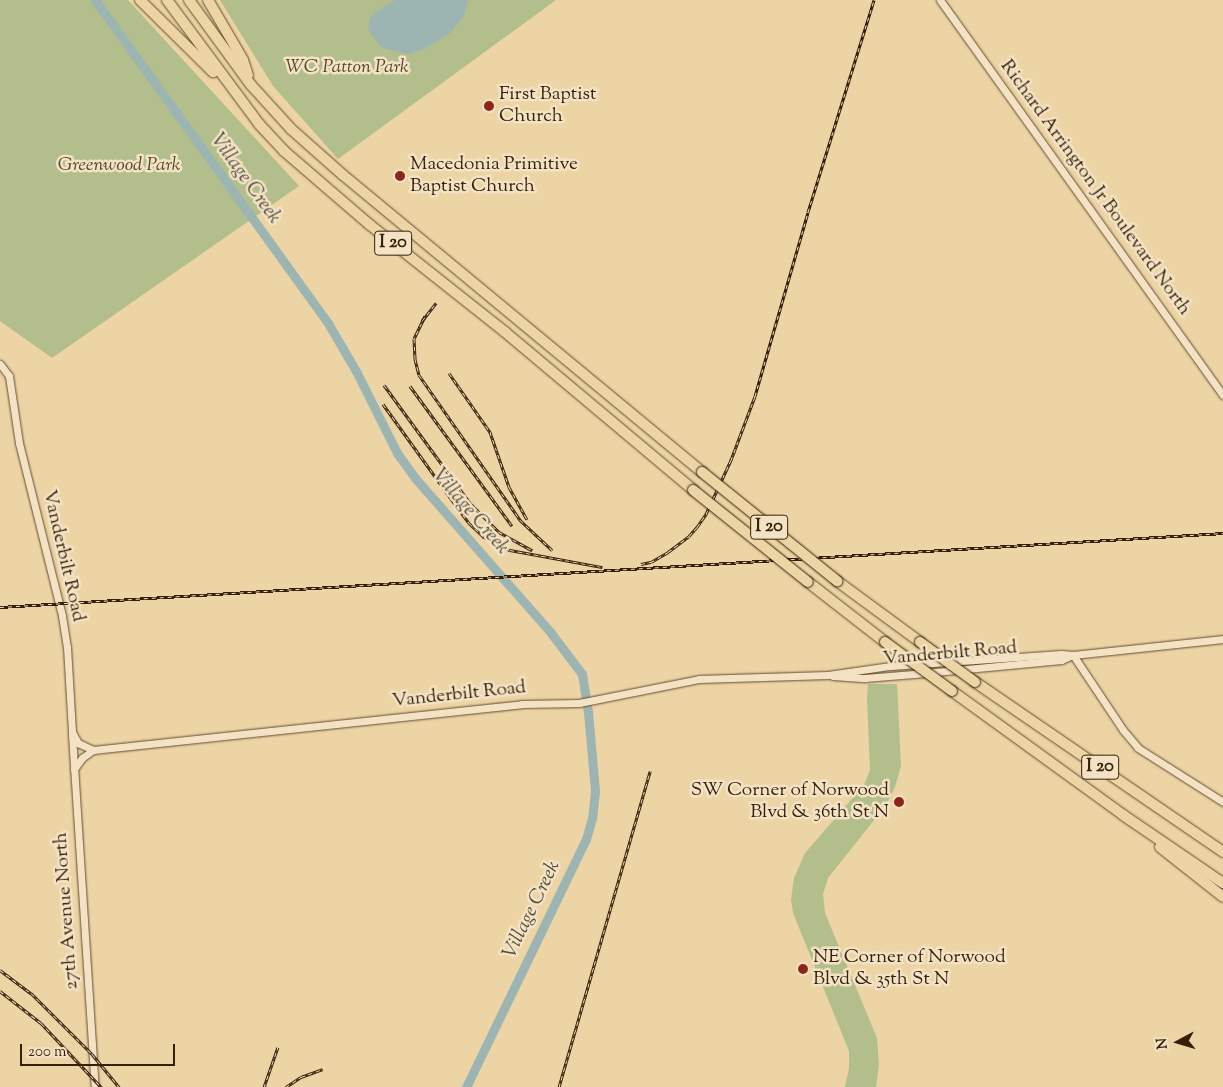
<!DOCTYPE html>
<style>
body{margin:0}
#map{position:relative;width:1223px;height:1087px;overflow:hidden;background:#ecd4a5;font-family:"Sorts Mill Goudy",serif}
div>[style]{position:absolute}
.green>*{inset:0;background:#b2be8b}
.water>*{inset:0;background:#9db5b2}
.river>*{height:9px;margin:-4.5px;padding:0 4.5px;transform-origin:4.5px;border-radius:4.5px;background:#9db5b2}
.roads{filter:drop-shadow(0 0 1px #634c30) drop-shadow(0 0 1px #634c30)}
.minor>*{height:7px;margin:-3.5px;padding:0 3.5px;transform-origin:3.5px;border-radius:3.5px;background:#f3e3c4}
.highway>*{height:10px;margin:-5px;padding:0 5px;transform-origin:5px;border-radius:5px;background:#ecd4a5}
.rail>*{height:3px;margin-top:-1.5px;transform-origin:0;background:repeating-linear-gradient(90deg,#f3e3c4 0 4px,#351f09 0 8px);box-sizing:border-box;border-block:1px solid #351f09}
.bridges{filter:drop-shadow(0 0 1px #351f09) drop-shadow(0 0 1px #351f09)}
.highway-bridge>*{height:10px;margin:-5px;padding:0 5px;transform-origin:5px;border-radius:5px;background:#ecd4a5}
.dots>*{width:14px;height:14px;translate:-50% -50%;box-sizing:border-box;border:2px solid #f3e3c4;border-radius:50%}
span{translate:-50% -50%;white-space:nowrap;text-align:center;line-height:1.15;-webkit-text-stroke:5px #f3e3c4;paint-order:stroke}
.shield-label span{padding:1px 4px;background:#f3e3c4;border:1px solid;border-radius:4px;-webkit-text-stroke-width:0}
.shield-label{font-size:18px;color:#351f09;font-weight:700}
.park-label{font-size:19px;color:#54472a;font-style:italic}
.poi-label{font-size:19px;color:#351f09}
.left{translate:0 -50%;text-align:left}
.right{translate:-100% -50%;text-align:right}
.street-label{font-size:19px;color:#351f09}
.water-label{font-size:20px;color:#544c3c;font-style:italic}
.north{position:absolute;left:1153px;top:1017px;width:50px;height:50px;-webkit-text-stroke:4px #f3e3c4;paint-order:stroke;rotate:264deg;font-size:14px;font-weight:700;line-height:20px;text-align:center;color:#351f09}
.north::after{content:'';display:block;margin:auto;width:18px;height:22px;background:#351f09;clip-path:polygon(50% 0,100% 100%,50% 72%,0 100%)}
.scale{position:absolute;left:20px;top:1044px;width:155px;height:22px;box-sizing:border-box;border:2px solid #351f09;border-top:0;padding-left:6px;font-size:15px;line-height:18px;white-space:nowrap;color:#351f09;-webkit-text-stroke:4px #f3e3c4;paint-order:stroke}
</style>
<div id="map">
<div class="green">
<i style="clip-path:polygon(0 0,128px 0,299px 186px,52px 358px,0 321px)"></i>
<i style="clip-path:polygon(220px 0,556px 0,338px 159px,273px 86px)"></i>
<i style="clip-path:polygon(868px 684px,897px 684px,901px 766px,895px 787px,886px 805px,828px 878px,823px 894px,825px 913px,877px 1038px,879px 1065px,876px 1087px,845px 1087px,849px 1068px,849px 1051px,793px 913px,791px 900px,794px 878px,805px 853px,864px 785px,870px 770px,867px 698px)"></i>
</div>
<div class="water">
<i style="clip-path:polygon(395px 0,468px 0,464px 16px,450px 33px,426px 48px,410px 54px,386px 49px,380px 46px,368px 29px,370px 18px,374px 13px)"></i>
</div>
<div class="river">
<i style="left:95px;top:0;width:400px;rotate:54.2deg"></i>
<i style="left:329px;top:325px;width:53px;rotate:59.6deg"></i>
<i style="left:356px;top:371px;width:92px;rotate:63.4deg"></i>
<i style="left:397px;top:453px;width:31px;rotate:54deg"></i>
<i style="left:415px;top:478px;width:206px;rotate:48.7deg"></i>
<i style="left:551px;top:633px;width:51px;rotate:52.9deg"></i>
<i style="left:582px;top:674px;width:38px;rotate:81deg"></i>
<i style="left:588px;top:712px;width:79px;rotate:84.9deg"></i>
<i style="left:595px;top:791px;width:27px;rotate:96deg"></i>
<i style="left:592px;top:818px;width:22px;rotate:106deg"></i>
<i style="left:586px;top:839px;width:276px;rotate:115.8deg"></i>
</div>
<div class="roads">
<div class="minor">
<i style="left:940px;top:0;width:486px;rotate:54.4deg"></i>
<i style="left:0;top:364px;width:15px;rotate:53deg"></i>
<i style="left:9px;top:376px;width:68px;rotate:81.5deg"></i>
<i style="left:19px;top:443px;width:178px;rotate:76deg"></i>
<i style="left:62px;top:616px;width:31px;rotate:81deg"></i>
<i style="left:67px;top:647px;width:85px;rotate:86.6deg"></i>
<i style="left:72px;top:732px;width:13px;rotate:61deg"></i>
<i style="left:78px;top:743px;width:17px;rotate:25deg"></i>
<i style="left:1073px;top:655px;width:90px;rotate:56.3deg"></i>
<i style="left:1123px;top:730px;width:23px;rotate:50deg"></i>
<i style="left:1138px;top:748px;width:101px;rotate:32.4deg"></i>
<i style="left:833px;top:676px;width:32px;rotate:4deg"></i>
<i style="left:865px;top:678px;width:49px;rotate:-4.7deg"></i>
<i style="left:914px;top:674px;width:148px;rotate:-5.4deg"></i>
<i style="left:1061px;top:660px;width:10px;rotate:-24deg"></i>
<i style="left:72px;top:735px;width:353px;rotate:86.3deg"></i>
<i style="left:74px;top:769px;width:14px;rotate:-54deg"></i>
<i style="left:82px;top:758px;width:14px;rotate:-36deg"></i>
<i style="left:93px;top:750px;width:431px;rotate:-6.1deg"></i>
<i style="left:522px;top:704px;width:57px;rotate:-1deg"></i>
<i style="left:579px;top:703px;width:122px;rotate:-11.3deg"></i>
<i style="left:699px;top:679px;width:129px;rotate:-1.8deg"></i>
<i style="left:828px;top:675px;width:63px;rotate:-8.3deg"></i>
<i style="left:890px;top:666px;width:171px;rotate:-4deg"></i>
<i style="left:1061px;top:654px;width:12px;rotate:5deg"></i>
<i style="left:1073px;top:655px;width:151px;rotate:-6.1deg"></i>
</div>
<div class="highway">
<i style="left:140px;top:0;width:103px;rotate:44.6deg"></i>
<i style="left:167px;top:0;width:154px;rotate:53.4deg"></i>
<i style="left:259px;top:124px;width:37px;rotate:47deg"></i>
<i style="left:284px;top:151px;width:113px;rotate:40.7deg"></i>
<i style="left:370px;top:225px;width:172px;rotate:38.4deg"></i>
<i style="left:505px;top:332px;width:246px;rotate:40deg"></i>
<i style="left:189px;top:0;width:105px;rotate:53.9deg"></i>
<i style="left:251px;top:85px;width:59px;rotate:47.7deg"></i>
<i style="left:291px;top:129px;width:69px;rotate:41.5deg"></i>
<i style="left:343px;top:175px;width:466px;rotate:39.6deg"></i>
<i style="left:208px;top:0;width:69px;rotate:59.7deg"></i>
<i style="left:243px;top:60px;width:16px;rotate:72deg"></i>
<i style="left:837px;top:581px;width:103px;rotate:36.3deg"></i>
<i style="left:808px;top:582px;width:98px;rotate:37.9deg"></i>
<i style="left:975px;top:682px;width:301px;rotate:34.4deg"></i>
<i style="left:952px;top:691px;width:211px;rotate:35.9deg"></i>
<i style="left:1123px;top:815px;width:121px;rotate:34.2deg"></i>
<i style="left:1160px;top:847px;width:80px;rotate:38.4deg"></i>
</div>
</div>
<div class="rail">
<i style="left:425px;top:316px;width:25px;rotate:116deg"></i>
<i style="left:414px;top:339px;width:20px;rotate:87deg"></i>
<i style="left:415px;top:359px;width:16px;rotate:76deg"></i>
<i style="left:419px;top:375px;width:177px;rotate:55.1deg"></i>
<i style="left:520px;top:520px;width:44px;rotate:43.2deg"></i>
<i style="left:422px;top:321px;width:23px;rotate:-52deg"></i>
<i style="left:449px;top:373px;width:72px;rotate:55.2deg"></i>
<i style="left:490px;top:432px;width:58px;rotate:70.9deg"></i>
<i style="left:509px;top:487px;width:37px;rotate:61deg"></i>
<i style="left:384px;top:385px;width:146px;rotate:53.9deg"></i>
<i style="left:470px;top:503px;width:41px;rotate:45deg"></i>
<i style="left:499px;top:532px;width:38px;rotate:29deg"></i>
<i style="left:410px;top:386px;width:173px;rotate:53.9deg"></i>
<i style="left:383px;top:404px;width:105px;rotate:54.3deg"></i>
<i style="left:444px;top:489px;width:42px;rotate:53.7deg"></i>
<i style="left:469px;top:523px;width:21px;rotate:43deg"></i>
<i style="left:484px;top:537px;width:29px;rotate:27deg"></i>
<i style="left:510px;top:550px;width:94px;rotate:10.5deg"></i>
<i style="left:641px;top:564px;width:10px;rotate:-11deg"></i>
<i style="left:651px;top:562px;width:20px;rotate:-30deg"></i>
<i style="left:668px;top:552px;width:26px;rotate:-37deg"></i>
<i style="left:689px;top:536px;width:12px;rotate:-48deg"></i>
<i style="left:697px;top:527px;width:16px;rotate:-55deg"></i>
<i style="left:706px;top:514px;width:60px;rotate:-65.2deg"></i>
<i style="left:731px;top:460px;width:68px;rotate:-69.4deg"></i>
<i style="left:755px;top:396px;width:191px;rotate:-73.9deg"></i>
<i style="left:808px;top:212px;width:222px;rotate:-72.7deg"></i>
<i style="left:0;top:607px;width:1225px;rotate:-3.46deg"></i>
<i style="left:0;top:970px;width:39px;rotate:37deg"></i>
<i style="left:31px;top:993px;width:86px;rotate:45deg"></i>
<i style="left:92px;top:1054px;width:43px;rotate:50.7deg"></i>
<i style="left:0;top:991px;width:52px;rotate:38deg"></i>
<i style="left:41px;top:1023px;width:88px;rotate:46.8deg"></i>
<i style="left:264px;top:1087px;width:42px;rotate:-70.7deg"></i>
<i style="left:286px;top:1087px;width:18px;rotate:-34deg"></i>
<i style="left:301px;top:1077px;width:23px;rotate:-20deg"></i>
<i style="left:559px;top:1087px;width:329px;rotate:-73.9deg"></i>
</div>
<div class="bridges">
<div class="highway-bridge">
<i style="left:702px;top:472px;width:174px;rotate:38.9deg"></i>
<i style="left:693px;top:490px;width:147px;rotate:38.7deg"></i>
<i style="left:885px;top:642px;width:83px;rotate:36.2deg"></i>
<i style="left:920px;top:642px;width:68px;rotate:36deg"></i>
</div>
</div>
<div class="dots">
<i style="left:489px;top:106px;background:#8f2418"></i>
<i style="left:400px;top:176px;background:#8f2418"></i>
<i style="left:899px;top:802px;background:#8f2418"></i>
<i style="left:803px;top:969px;background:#8f2418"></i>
</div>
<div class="shield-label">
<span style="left:393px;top:243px">I 20</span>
<span style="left:769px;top:527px">I 20</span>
<span style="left:1100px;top:767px">I 20</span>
</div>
<div class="park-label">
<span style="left:347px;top:68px">WC Patton Park</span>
<span style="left:119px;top:166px">Greenwood Park</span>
</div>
<div class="poi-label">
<span class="left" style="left:499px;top:106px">First Baptist<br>Church</span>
<span class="left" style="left:410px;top:176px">Macedonia Primitive<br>Baptist Church</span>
<span class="right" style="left:889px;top:802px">SW Corner of Norwood<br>Blvd &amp; 36th St N</span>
<span class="left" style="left:813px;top:969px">NE Corner of Norwood<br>Blvd &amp; 35th St N</span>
</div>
<div class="street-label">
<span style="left:1095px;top:188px;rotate:54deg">Richard Arrington Jr Boulevard North</span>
<span style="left:63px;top:556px;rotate:77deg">Vanderbilt Road</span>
<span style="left:950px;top:654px;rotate:-5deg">Vanderbilt Road</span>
<span style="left:459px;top:695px;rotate:-6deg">Vanderbilt Road</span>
<span style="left:67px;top:911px;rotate:-94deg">27th Avenue North</span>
</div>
<div class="water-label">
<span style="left:245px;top:179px;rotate:54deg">Village Creek</span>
<span style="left:470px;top:512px;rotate:49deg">Village Creek</span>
<span style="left:532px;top:910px;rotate:-64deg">Village Creek</span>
</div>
<div class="north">N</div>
<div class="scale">200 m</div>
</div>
